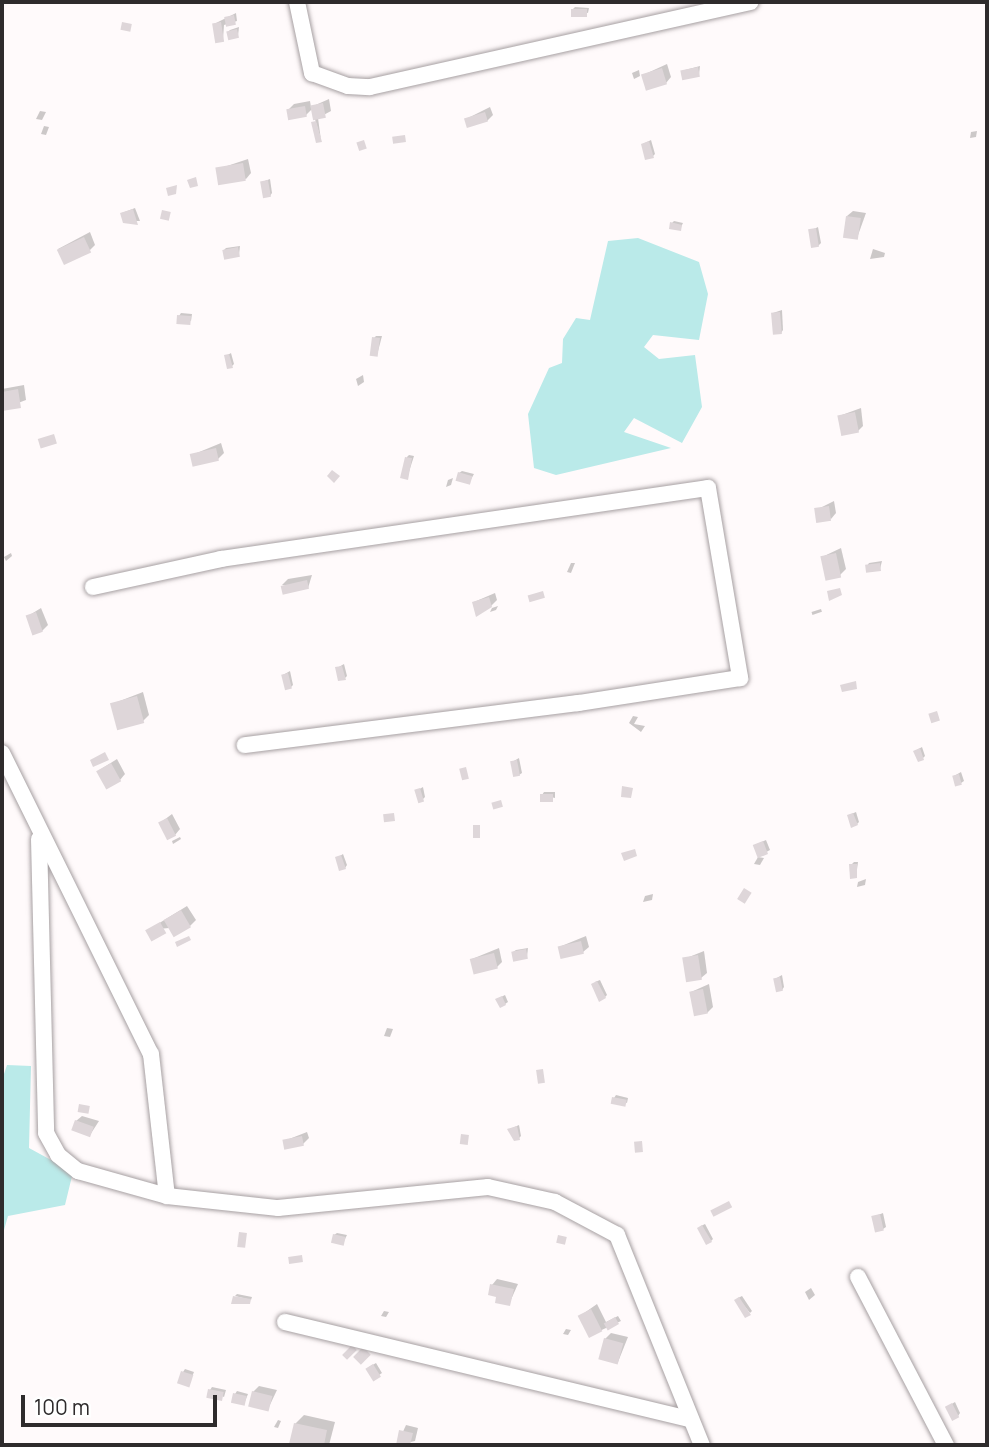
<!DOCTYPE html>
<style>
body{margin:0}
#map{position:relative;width:989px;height:1447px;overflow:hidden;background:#fffafb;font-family:Manrope,sans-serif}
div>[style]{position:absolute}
.water>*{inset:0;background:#baeae9}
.shadow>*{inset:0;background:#0003;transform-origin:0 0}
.building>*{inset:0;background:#ded6d9;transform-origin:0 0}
.roads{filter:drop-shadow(0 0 2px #a7a0a2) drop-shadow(0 0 2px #a7a0a2)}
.minor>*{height:16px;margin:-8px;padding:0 8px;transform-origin:8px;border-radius:8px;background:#fff}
span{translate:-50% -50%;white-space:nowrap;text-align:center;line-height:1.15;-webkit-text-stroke:5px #fff;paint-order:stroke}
.frame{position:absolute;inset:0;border:4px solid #2e2b2c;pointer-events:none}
.scale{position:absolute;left:21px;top:1395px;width:196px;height:32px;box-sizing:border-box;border:4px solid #2e2b2c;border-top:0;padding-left:9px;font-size:21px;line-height:24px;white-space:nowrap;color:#2e2b2c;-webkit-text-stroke:5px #fff;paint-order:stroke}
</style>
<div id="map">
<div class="water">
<i style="clip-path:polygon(638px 238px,699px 262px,708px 294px,699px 340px,653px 335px,644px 347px,659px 359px,695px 355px,702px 407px,682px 443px,634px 418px,624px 432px,671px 448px,556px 475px,534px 468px,528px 414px,549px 368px,562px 363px,563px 339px,576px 318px,590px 320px,608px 241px)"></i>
<i style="clip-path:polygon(7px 1065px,31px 1066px,29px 1148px,73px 1172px,65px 1205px,8px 1216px,2px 1237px,2px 1080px)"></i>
</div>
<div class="shadow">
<i style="clip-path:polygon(575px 7px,589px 8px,588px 13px,573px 9px)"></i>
<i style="clip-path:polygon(236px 13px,237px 21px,224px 25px,223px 40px,214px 24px)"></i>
<i style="clip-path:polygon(239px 27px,238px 36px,228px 32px,230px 30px)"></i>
<i style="clip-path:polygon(667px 64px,671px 77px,666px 83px,643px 75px)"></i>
<i style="clip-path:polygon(700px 66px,699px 75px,682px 72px,685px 70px)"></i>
<i style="clip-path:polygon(639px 70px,640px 76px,634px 79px,632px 73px)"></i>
<i style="clip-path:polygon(329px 99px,331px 111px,318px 118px,321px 140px,312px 109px,306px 115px,288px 110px,294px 104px,310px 101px,311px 107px)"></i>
<i style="clip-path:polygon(490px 107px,493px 115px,487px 121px,466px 119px)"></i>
<i style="clip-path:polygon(40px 111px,46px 112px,42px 120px,36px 119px)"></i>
<i style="clip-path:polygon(44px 126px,49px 127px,46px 135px,41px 134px)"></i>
<i style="clip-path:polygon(977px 131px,976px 137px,970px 138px,971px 132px)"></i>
<i style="clip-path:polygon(651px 140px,655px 154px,653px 156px,643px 144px)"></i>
<i style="clip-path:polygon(248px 159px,251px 173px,246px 179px,218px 169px)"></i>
<i style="clip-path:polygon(270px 179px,272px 193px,270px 196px,262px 182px)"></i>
<i style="clip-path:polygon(135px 208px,140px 221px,125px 221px,122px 213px)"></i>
<i style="clip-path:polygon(853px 211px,866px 213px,857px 238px,847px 216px)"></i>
<i style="clip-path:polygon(674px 221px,683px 223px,680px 229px,672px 223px)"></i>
<i style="clip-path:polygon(818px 227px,821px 243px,818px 246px,810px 231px)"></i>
<i style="clip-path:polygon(90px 232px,95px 245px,90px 250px,58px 249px)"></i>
<i style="clip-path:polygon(240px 246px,239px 255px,224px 250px,226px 248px)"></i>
<i style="clip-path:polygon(873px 249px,885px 253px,884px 257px,870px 259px)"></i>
<i style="clip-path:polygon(782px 310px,783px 330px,781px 333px,773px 313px)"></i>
<i style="clip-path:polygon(181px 313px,192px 314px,191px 321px,179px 316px)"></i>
<i style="clip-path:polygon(376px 336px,382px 336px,377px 355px,374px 338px)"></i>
<i style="clip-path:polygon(231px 353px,234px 364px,232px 366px,226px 356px)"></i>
<i style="clip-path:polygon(363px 375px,364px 382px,358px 386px,356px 379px)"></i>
<i style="clip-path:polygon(24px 385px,26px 400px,2px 409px,2px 389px)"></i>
<i style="clip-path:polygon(861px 408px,863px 426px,858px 431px,839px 416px)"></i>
<i style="clip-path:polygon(221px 443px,224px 453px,218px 459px,192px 455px)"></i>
<i style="clip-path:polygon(409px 455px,414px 456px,407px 478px,407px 457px)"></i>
<i style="clip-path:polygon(462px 471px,474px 474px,469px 483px,459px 473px)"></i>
<i style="clip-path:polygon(453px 478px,451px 485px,446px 487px,448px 480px)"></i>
<i style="clip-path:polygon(834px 501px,836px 513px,831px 519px,816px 510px)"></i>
<i style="clip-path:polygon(841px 548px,846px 569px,840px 575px,822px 557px)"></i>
<i style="clip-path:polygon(11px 553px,12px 556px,6px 561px,4px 557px)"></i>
<i style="clip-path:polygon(882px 561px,880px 569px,867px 566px,869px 563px)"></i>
<i style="clip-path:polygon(571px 563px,575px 563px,571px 573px,567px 572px)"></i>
<i style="clip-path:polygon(312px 575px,308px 588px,282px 585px,288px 579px)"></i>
<i style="clip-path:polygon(495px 593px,497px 600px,491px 606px,474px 602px)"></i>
<i style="clip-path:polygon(498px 606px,496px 610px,490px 612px,492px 608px)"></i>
<i style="clip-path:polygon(41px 608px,48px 625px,42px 631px,28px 616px)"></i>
<i style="left:821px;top:609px;width:3px;height:10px;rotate:72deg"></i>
<i style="clip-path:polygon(344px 664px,347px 676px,345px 678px,337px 668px)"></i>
<i style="clip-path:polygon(290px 671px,293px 685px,291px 687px,283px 675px)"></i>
<i style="clip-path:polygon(143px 692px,149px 715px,143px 721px,112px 704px)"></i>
<i style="clip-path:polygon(633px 716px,638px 717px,634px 724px,645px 726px,641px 732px,629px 723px)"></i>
<i style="clip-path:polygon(922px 747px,925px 756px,923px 758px,915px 751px)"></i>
<i style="clip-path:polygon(519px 758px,522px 773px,519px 775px,512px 762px)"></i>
<i style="clip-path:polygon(117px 759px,125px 774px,120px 780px,98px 771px)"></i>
<i style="clip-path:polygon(961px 772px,964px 781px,961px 783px,954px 776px)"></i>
<i style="clip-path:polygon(423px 787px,425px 797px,423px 799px,416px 791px)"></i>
<i style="clip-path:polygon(544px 792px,555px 792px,555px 798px,542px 795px)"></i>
<i style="clip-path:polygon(856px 812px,859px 822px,857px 824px,849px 815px)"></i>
<i style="clip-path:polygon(172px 814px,180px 829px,175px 835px,160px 823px)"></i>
<i style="clip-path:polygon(180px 837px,181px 839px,173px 844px,172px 841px)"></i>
<i style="clip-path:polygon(766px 840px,770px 850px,759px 856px,757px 844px)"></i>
<i style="clip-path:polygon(343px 854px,347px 865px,345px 868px,337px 858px)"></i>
<i style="clip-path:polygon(758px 857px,764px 858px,760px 865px,754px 864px)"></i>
<i style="clip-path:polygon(854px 862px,858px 862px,856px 877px,851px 865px)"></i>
<i style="clip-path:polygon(866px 879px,865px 885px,857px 887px,858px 882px)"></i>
<i style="clip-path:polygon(653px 894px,652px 900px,643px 902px,645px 896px)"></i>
<i style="clip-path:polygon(187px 906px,196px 920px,190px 926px,148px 930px)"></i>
<i style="clip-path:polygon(586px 936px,589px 947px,583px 952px,559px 947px)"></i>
<i style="clip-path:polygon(499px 948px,502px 962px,497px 967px,472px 959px)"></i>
<i style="clip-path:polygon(528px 948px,527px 957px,513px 952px,516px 950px)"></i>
<i style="clip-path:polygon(704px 951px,707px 973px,701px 978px,684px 959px)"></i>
<i style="clip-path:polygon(782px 975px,784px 987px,782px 990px,775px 979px)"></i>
<i style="clip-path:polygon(600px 980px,607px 995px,605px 997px,595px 982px)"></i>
<i style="clip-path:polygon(709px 984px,713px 1007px,707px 1013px,691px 992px)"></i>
<i style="clip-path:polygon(505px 995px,508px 1002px,505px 1004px,497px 999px)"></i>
<i style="clip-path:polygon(387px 1028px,393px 1029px,390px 1037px,384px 1036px)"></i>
<i style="clip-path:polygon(616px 1095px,628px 1098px,627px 1103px,614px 1098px)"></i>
<i style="clip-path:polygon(82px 1116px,99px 1121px,90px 1135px,76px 1121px)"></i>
<i style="clip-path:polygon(519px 1125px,521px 1136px,519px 1138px,510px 1129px)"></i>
<i style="clip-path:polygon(307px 1132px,309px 1138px,303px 1144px,284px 1141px)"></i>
<i style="clip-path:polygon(883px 1213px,886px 1227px,883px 1229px,873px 1217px)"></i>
<i style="clip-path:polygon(705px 1224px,713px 1239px,711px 1241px,701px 1226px)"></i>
<i style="clip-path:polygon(337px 1233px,347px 1235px,343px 1243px,334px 1235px)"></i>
<i style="clip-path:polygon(497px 1279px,518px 1284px,509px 1304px,492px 1285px)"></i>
<i style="clip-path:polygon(811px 1288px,815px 1295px,809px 1300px,805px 1292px)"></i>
<i style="clip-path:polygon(237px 1294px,252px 1297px,251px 1300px,235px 1296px)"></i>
<i style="clip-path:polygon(742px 1296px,752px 1311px,750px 1313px,738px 1298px)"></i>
<i style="clip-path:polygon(597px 1304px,606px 1322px,618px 1316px,621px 1321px,591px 1335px,580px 1316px)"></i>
<i style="clip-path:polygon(384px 1311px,389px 1312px,386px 1317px,381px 1316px)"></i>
<i style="clip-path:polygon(566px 1329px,571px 1330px,568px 1335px,563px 1334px)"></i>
<i style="clip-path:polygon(611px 1333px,628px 1337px,618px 1362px,605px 1339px)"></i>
<i style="clip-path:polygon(376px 1363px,382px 1373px,373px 1379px,369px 1367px)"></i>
<i style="clip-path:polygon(185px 1369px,194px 1372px,189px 1384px,183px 1372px)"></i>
<i style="clip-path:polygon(259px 1386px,277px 1390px,268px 1409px,253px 1392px)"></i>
<i style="clip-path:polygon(212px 1387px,226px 1390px,224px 1397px,210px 1390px)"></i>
<i style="clip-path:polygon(237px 1391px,248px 1394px,244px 1404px,235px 1394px)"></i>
<i style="clip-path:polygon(955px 1402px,960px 1413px,958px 1416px,950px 1405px)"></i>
<i style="clip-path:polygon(304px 1415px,335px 1422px,329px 1445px,291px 1443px,295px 1424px)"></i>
<i style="clip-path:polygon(278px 1420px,281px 1421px,278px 1428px,274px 1427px)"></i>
<i style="clip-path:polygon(406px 1425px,418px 1428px,415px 1441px,397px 1445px)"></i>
</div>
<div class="building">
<i style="left:571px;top:9px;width:16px;height:8px"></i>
<i style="left:234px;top:15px;width:10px;height:10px;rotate:79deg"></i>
<i style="left:122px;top:22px;width:10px;height:8px;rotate:11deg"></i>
<i style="left:221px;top:22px;width:20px;height:9px;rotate:81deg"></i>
<i style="left:237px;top:29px;width:9px;height:11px;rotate:77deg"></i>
<i style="left:698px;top:67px;width:10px;height:18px;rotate:79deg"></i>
<i style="left:662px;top:68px;width:17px;height:22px;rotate:73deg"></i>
<i style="left:323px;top:103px;width:15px;height:13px;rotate:79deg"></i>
<i style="left:305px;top:106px;width:11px;height:19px;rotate:80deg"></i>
<i style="left:485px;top:112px;width:10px;height:22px;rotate:73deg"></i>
<i style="clip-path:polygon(316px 121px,322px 142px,316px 143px,311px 122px)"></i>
<i style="left:405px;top:135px;width:7px;height:13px;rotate:82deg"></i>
<i style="left:364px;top:140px;width:9px;height:8px;rotate:72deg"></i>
<i style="clip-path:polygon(649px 141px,654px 158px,645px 160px,641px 144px)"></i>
<i style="left:243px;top:163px;width:18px;height:28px;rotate:81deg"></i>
<i style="clip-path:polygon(196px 177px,198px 186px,190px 188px,187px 180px)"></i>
<i style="left:268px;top:180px;width:17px;height:8px;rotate:80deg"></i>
<i style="clip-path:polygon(177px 185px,176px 194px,168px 196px,166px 188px)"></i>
<i style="clip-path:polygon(133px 209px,138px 225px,123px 223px,120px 213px)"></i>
<i style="left:162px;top:210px;width:9px;height:9px;rotate:13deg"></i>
<i style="left:846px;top:216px;width:15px;height:22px;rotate:8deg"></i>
<i style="clip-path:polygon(670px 222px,682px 225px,681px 231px,669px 229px)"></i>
<i style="left:816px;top:228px;width:19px;height:8px;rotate:81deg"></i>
<i style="left:84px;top:237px;width:17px;height:30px;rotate:65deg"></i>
<i style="left:238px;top:247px;width:10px;height:16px;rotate:79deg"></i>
<i style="left:780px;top:312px;width:22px;height:9px;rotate:85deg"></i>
<i style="left:177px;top:315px;width:14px;height:9px;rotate:4deg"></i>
<i style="left:372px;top:337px;width:8px;height:19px;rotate:7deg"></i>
<i style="clip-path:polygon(229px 354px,233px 368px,227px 369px,224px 355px)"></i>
<i style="clip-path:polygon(18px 389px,21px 408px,2px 411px,2px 392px)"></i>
<i style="left:855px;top:412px;width:21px;height:18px;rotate:79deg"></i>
<i style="left:54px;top:434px;width:10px;height:17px;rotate:73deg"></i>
<i style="left:216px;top:448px;width:13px;height:27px;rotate:77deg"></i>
<i style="clip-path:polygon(405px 457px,412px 458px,408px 480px,400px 478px)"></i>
<i style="clip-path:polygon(332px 470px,340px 476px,334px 483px,327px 476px)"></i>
<i style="left:458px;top:472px;width:15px;height:9px;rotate:16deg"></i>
<i style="left:829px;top:506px;width:15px;height:15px;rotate:82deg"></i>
<i style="left:836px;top:553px;width:25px;height:16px;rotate:78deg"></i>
<i style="left:880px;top:563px;width:8px;height:15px;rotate:83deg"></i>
<i style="left:307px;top:580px;width:9px;height:27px;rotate:77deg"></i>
<i style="clip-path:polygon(840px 588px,842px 595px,829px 601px,827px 591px)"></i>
<i style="left:543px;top:591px;width:7px;height:16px;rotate:74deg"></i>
<i style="clip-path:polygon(489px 597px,492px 607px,476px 617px,472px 602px)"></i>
<i style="left:36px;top:612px;width:21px;height:11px;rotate:71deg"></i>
<i style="clip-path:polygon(342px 666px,346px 680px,338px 681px,335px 667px)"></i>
<i style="left:288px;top:673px;width:16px;height:7px;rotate:76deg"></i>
<i style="clip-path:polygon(856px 681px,857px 689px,842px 692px,840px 685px)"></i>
<i style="left:137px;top:696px;width:28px;height:28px;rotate:75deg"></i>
<i style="left:937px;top:711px;width:10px;height:9px;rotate:73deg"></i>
<i style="clip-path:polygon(920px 748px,924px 760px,918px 762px,913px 751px)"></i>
<i style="clip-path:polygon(105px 752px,109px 760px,93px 767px,90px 760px)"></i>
<i style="left:517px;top:760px;width:16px;height:7px;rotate:79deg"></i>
<i style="left:111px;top:763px;width:21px;height:17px;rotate:61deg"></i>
<i style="left:466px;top:767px;width:12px;height:7px;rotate:76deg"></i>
<i style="left:959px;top:774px;width:11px;height:7px;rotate:75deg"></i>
<i style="clip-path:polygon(622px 786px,633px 788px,631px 798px,621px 797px)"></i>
<i style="left:420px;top:788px;width:14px;height:6px;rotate:73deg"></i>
<i style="left:540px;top:794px;width:13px;height:8px"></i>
<i style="left:501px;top:800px;width:7px;height:10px;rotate:74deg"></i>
<i style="left:394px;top:813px;width:8px;height:11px;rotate:83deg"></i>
<i style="clip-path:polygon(853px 813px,858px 825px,851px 828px,847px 815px)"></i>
<i style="left:167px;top:818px;width:20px;height:10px;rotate:63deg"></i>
<i style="left:473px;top:825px;width:7px;height:13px"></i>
<i style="left:763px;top:841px;width:14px;height:11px;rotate:69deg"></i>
<i style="clip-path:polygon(635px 849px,637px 856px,624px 861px,621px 853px)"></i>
<i style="clip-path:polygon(341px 855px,346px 869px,339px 871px,335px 857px)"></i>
<i style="clip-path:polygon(849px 864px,857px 864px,857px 878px,850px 879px)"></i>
<i style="left:744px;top:888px;width:9px;height:13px;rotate:32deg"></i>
<i style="left:181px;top:910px;width:20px;height:20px;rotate:60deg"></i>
<i style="left:160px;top:922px;width:13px;height:17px;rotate:61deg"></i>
<i style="clip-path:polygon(189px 936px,191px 940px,177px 947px,175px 942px)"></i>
<i style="left:581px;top:941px;width:13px;height:24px;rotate:77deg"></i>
<i style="left:526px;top:949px;width:10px;height:15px;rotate:79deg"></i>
<i style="left:494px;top:953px;width:16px;height:25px;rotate:76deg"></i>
<i style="left:698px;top:955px;width:25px;height:16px;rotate:81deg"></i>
<i style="left:780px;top:977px;width:14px;height:7px;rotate:78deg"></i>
<i style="clip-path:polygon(597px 981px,606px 998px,599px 1002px,591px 984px)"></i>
<i style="left:703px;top:989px;width:25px;height:14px;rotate:79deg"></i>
<i style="clip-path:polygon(502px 996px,506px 1005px,500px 1008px,495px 999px)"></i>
<i style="left:543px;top:1069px;width:14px;height:7px;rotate:82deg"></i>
<i style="left:612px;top:1097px;width:15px;height:7px;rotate:11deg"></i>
<i style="left:79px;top:1104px;width:11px;height:8px;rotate:10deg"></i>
<i style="left:75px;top:1120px;width:20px;height:11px;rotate:20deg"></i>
<i style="clip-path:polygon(517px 1126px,520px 1140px,514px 1141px,507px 1129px)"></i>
<i style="left:461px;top:1134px;width:8px;height:10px;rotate:7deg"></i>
<i style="left:302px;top:1136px;width:10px;height:20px;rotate:79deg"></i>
<i style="left:642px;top:1141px;width:11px;height:8px;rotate:85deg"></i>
<i style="left:729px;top:1201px;width:7px;height:21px;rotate:63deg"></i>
<i style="left:880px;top:1214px;width:17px;height:9px;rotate:77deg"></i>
<i style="clip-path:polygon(702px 1225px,712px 1242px,706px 1245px,697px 1228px)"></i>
<i style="left:239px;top:1232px;width:8px;height:15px;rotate:7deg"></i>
<i style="left:333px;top:1234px;width:13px;height:9px;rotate:13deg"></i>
<i style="left:558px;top:1235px;width:9px;height:8px;rotate:13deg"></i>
<i style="left:302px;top:1255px;width:7px;height:14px;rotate:82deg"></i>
<i style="clip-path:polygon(490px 1284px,514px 1289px,510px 1306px,495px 1303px,496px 1297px,488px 1295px)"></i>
<i style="clip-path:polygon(233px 1296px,251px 1299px,250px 1304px,231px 1304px)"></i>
<i style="clip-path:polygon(739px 1297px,751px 1315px,745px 1318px,734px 1300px)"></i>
<i style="left:591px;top:1309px;width:25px;height:15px;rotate:63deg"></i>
<i style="left:615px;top:1317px;width:8px;height:13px;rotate:60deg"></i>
<i style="left:604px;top:1338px;width:20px;height:22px;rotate:15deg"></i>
<i style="left:352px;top:1345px;width:7px;height:14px;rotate:45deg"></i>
<i style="left:363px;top:1347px;width:11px;height:14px;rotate:45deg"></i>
<i style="left:373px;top:1364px;width:15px;height:9px;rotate:58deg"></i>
<i style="left:181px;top:1371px;width:13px;height:13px;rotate:18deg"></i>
<i style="left:208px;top:1389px;width:16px;height:9px;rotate:11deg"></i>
<i style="left:252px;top:1391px;width:21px;height:16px;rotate:14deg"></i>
<i style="left:233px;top:1393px;width:14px;height:10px;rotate:12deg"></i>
<i style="left:952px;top:1403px;width:16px;height:8px;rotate:63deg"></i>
<i style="clip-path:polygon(294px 1423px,327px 1430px,324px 1445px,289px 1444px)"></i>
<i style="clip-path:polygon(399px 1430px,413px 1433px,410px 1445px,396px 1445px)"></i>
</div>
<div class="roads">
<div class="minor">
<i style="left:297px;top:2px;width:73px;rotate:78.1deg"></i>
<i style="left:312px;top:73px;width:38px;rotate:20deg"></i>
<i style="left:348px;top:86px;width:22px;rotate:3deg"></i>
<i style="left:370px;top:87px;width:390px;rotate:-12.6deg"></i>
<i style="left:93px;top:587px;width:131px;rotate:-12.3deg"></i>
<i style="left:221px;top:559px;width:492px;rotate:-8.3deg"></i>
<i style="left:708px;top:488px;width:193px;rotate:80.4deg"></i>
<i style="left:740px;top:678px;width:164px;rotate:171.2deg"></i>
<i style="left:578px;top:703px;width:336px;rotate:172.8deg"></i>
<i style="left:2px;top:753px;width:336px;rotate:63.7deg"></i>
<i style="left:151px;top:1054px;width:143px;rotate:83.6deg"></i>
<i style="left:167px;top:1196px;width:112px;rotate:6.2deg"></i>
<i style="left:278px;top:1208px;width:211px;rotate:-5.7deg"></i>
<i style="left:488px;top:1187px;width:69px;rotate:12.6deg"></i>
<i style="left:555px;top:1202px;width:70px;rotate:28deg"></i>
<i style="left:617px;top:1235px;width:227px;rotate:68deg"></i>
<i style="left:39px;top:839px;width:294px;rotate:88.6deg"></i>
<i style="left:46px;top:1133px;width:25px;rotate:61deg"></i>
<i style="left:58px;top:1155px;width:26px;rotate:39deg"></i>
<i style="left:78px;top:1171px;width:92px;rotate:15.7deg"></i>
<i style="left:858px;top:1277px;width:190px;rotate:62.4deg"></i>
<i style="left:285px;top:1322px;width:416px;rotate:13.5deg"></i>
</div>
</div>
<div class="frame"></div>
<div class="scale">100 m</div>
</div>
